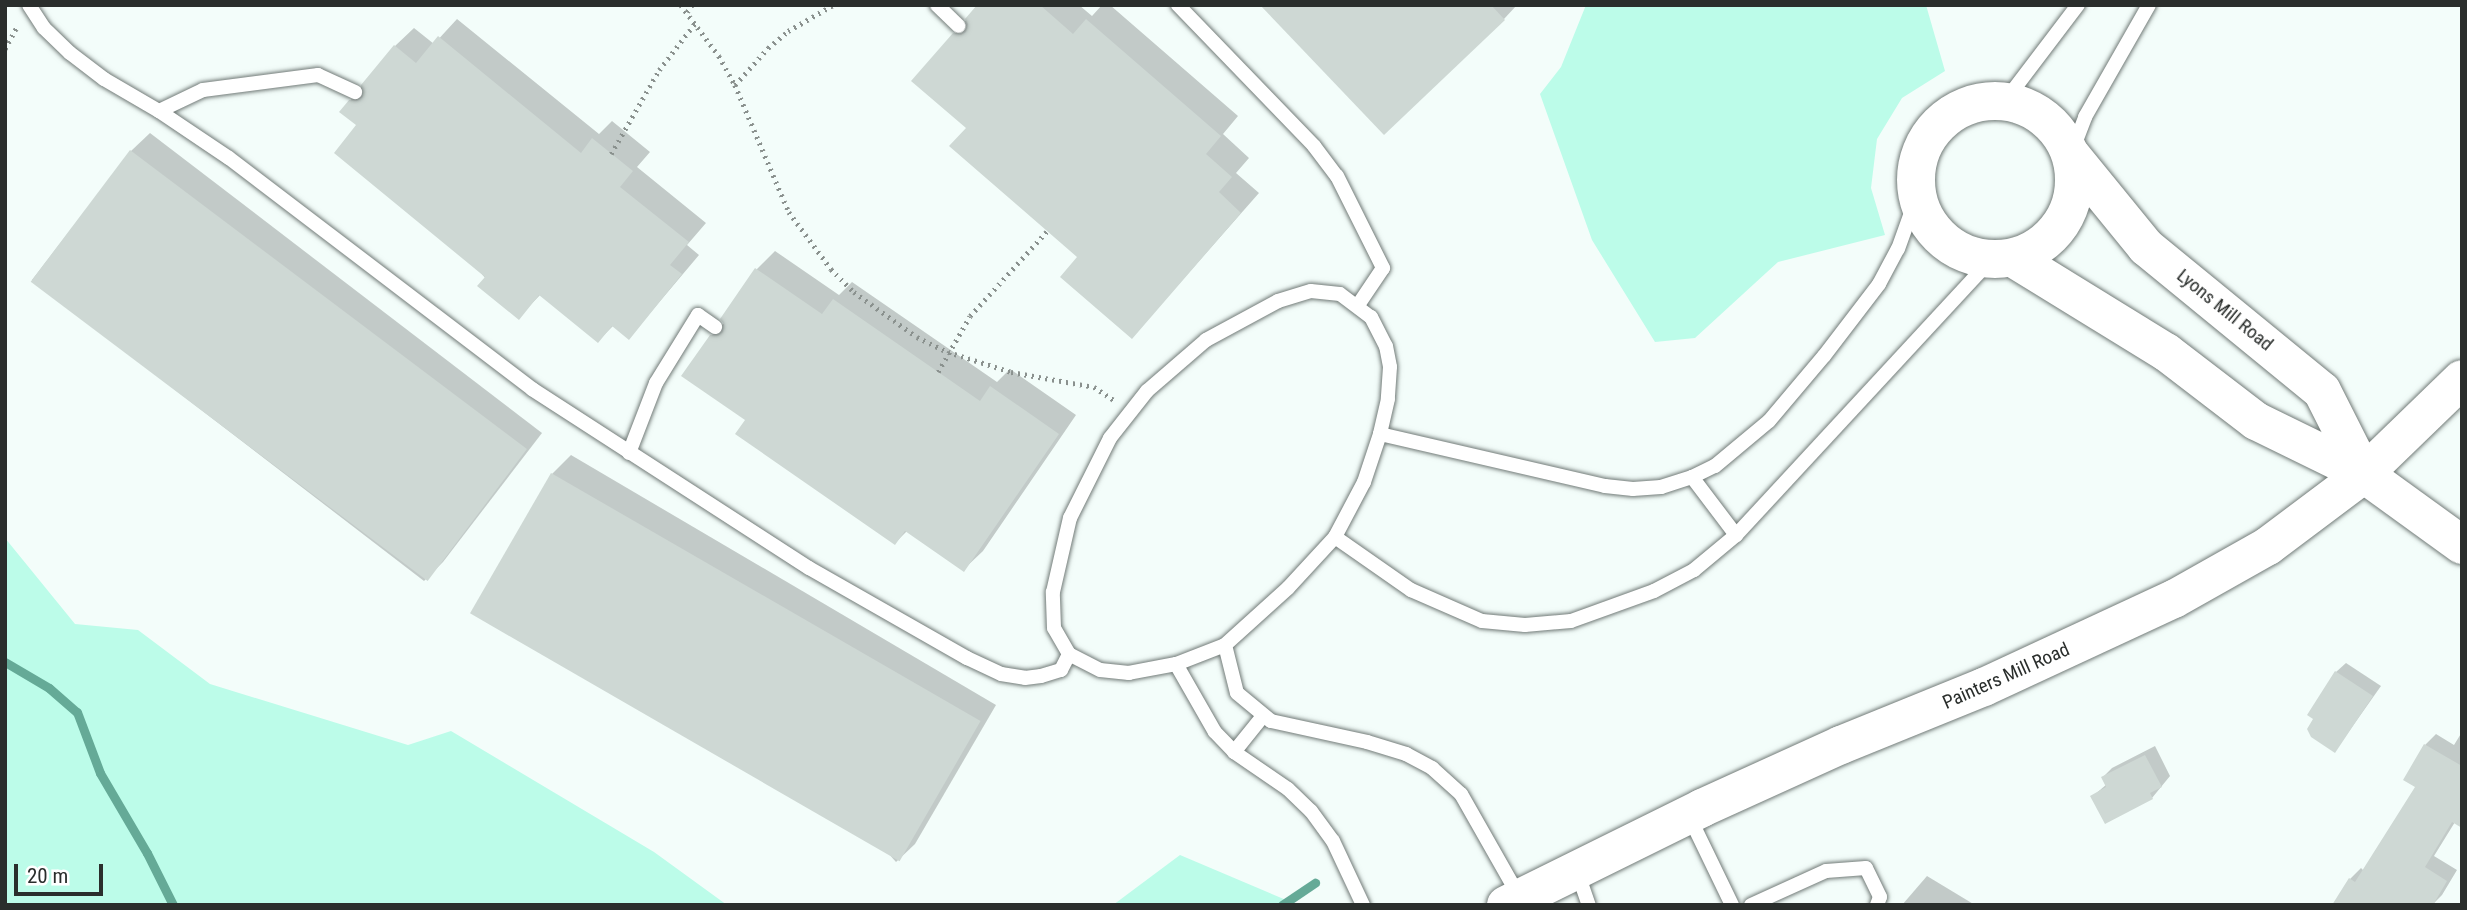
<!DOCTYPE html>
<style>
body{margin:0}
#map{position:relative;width:2467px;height:910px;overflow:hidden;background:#f3fdfa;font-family:"Roboto Condensed",sans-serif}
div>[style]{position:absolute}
.green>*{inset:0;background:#bcfce9}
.shadow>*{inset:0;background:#0003}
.stream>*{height:9px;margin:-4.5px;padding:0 4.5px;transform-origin:4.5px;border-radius:4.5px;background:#65aa97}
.building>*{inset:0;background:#ced8d4;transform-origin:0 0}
.path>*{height:4.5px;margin-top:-2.25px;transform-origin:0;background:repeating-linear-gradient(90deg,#8a918e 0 2px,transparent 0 7px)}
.roads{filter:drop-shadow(0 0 2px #727b78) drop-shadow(0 0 2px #727b78)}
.lane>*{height:14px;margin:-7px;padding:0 7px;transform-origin:7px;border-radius:7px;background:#fff}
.secondary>*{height:38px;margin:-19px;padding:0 19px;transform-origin:19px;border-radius:19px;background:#fff}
.secondary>.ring{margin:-19px;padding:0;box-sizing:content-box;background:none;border:38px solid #fff;border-radius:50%}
span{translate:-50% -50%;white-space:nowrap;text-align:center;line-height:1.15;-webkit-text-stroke:7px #fff;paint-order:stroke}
.street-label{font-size:19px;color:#2a2e2c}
.frame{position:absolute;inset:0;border:7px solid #2a2e2c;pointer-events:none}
.scale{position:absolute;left:14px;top:864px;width:89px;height:32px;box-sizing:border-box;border:4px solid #2a2e2c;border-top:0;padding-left:9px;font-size:21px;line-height:24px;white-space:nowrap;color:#2a2e2c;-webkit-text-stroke:5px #fff;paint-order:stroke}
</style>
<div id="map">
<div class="green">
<i style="clip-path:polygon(1586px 5px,1926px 5px,1945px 71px,1902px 98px,1877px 139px,1871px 188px,1885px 235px,1778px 262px,1695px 338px,1655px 342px,1592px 240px,1540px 94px,1561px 67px)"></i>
<i style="clip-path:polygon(5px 538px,75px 624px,138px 630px,210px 684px,408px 745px,451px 731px,654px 852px,727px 905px,5px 905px)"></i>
<i style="clip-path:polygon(1180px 855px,1298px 905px,1113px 905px)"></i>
</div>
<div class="shadow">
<i style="clip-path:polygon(979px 5px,1079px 5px,1092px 16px,1102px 5px,1110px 5px,1238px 116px,1223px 134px,1249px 158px,1236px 173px,1259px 193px,1132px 337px,1080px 257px,968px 128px,954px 34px)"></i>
<i style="clip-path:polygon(1263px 5px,1517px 5px,1504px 19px)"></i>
<i style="clip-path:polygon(457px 19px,599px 134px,612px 121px,650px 152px,637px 167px,706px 223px,687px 245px,699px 255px,629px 338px,614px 325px,598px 341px,541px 294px,518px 318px,359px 125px,350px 101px,395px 46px,414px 28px,434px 44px)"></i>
<i style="clip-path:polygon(150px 133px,542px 433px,443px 562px,424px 581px,32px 280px,131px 151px)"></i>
<i style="clip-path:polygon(775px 251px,839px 295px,852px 282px,997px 382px,1010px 369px,1076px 415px,983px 551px,964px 569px,908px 530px,895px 543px,748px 420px,711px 336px,725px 322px,756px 270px)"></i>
<i style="clip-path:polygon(571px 455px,996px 705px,915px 844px,896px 862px,552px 474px)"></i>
<i style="clip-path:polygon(2346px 663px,2381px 686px,2335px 751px,2336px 672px)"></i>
<i style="clip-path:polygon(2462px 732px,2462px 822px,2455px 822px,2434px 856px,2457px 870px,2442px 895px,2432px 905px,2334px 905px,2350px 879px,2361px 868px,2364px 871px,2417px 786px,2425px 745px,2436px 734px,2454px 745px)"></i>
<i style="clip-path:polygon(2155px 746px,2170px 776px,2152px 798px,2093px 796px,2107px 784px,2103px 777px,2112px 768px)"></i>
<i style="clip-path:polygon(1927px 876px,1975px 905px,1902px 905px)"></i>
</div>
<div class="stream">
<i style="left:5px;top:662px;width:51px;rotate:30.6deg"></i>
<i style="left:49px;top:688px;width:37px;rotate:41deg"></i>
<i style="left:77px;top:712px;width:65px;rotate:69.3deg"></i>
<i style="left:100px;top:773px;width:93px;rotate:59.6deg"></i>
<i style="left:147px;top:853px;width:58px;rotate:63.4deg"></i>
<i style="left:1282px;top:905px;width:40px;rotate:-34deg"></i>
</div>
<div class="building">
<i style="clip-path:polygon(977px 5px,1040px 5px,1073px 34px,1086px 19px,1221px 136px,1206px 154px,1232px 177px,1219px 192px,1241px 213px,1132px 339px,1060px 277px,1077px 257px,949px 146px,966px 128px,911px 81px,953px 33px,961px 35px,966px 32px,968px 24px,965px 19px)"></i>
<i style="clip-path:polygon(1260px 5px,1491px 5px,1505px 20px,1384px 135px)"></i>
<i style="clip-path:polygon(438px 36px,581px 153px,592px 138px,633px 171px,620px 187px,689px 242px,670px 265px,682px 274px,629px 340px,612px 326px,598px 343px,539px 295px,519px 320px,477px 286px,485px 277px,334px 153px,356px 125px,339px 112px,349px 100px,357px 101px,363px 97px,361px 85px,394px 45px,416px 63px)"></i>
<i style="left:130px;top:150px;width:497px;height:165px;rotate:37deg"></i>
<i style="clip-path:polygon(755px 268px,822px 314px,833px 299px,980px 401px,990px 386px,1059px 434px,964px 572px,905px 531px,895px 545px,735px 434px,745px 420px,681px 376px,710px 335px,718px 336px,723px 332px,724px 324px,720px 319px)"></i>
<i style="left:551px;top:473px;width:496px;height:162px;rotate:30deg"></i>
<i style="clip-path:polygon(2335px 671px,2373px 696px,2335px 753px,2311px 737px,2307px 729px,2313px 719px,2307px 715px)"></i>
<i style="clip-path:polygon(2424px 744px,2462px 766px,2462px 828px,2452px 822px,2425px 867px,2447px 881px,2433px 905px,2332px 905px,2349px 878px,2355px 882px,2415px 787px,2403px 780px)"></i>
<i style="clip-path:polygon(2145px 755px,2162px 787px,2150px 793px,2153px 799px,2105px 824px,2090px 796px,2106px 787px,2101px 777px)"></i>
</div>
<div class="path">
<i style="left:681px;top:5px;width:64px;rotate:53.3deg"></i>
<i style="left:719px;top:56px;width:33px;rotate:61deg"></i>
<i style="left:735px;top:85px;width:138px;rotate:67deg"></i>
<i style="left:789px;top:212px;width:71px;rotate:53.6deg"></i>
<i style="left:831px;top:269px;width:33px;rotate:45deg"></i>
<i style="left:854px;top:292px;width:77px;rotate:35.5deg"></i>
<i style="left:917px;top:337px;width:34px;rotate:26deg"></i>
<i style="left:948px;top:352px;width:66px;rotate:17.6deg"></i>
<i style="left:1011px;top:372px;width:84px;rotate:10.2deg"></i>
<i style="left:1094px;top:387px;width:24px;rotate:33deg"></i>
<i style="left:687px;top:12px;width:9px;rotate:-54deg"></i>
<i style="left:5px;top:49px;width:27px;rotate:-62deg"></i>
<i style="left:735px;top:85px;width:50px;rotate:-48.3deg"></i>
<i style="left:768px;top:48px;width:26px;rotate:-40deg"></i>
<i style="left:788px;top:31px;width:52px;rotate:-30deg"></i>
<i style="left:611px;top:154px;width:97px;rotate:-60.3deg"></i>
<i style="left:659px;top:70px;width:61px;rotate:-52.4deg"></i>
<i style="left:938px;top:372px;width:64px;rotate:-60.3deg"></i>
<i style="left:970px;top:316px;width:115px;rotate:-47.8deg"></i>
</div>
<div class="roads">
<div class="lane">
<i style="left:29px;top:5px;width:27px;rotate:57deg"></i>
<i style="left:44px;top:28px;width:36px;rotate:44deg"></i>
<i style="left:70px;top:53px;width:43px;rotate:37.4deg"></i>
<i style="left:104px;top:79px;width:64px;rotate:30.2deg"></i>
<i style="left:159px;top:111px;width:84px;rotate:33.9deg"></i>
<i style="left:229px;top:158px;width:381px;rotate:37.3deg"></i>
<i style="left:532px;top:389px;width:330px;rotate:32.9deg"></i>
<i style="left:809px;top:568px;width:182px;rotate:29.7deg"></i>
<i style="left:967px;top:658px;width:38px;rotate:25deg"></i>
<i style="left:1001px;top:674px;width:24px;rotate:9deg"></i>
<i style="left:1025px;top:678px;width:16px;rotate:-7deg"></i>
<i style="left:1041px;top:676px;width:21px;rotate:-17deg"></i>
<i style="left:1061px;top:670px;width:18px;rotate:-63deg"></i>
<i style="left:937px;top:5px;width:30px;rotate:44deg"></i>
<i style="left:1178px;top:5px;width:196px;rotate:46deg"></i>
<i style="left:1314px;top:146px;width:38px;rotate:53deg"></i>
<i style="left:1337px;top:176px;width:103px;rotate:63.4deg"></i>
<i style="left:1383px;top:268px;width:45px;rotate:124deg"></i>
<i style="left:2005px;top:101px;width:121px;rotate:-52.8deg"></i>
<i style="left:159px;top:111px;width:49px;rotate:-25.5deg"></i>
<i style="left:203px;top:90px;width:116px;rotate:-7.4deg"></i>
<i style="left:318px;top:75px;width:41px;rotate:24.7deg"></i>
<i style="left:2071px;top:154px;width:40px;rotate:-69deg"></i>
<i style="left:2085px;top:117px;width:129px;rotate:-60.3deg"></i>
<i style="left:1311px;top:291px;width:29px;rotate:6deg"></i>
<i style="left:1340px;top:294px;width:39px;rotate:37deg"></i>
<i style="left:1371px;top:317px;width:33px;rotate:63deg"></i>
<i style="left:1386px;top:346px;width:21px;rotate:79deg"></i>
<i style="left:1390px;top:367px;width:32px;rotate:94deg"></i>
<i style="left:1388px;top:399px;width:36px;rotate:103deg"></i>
<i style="left:1380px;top:434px;width:51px;rotate:108.4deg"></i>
<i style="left:1364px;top:482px;width:62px;rotate:117.8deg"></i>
<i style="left:1335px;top:537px;width:69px;rotate:132.7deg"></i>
<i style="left:1288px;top:588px;width:85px;rotate:137.9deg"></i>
<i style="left:1225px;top:645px;width:53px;rotate:158.8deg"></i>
<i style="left:1176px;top:664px;width:48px;rotate:169.2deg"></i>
<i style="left:1129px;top:673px;width:29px;rotate:-174deg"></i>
<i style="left:1100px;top:670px;width:35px;rotate:-153deg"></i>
<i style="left:1069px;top:654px;width:30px;rotate:-120deg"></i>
<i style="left:1054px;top:628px;width:36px;rotate:-92deg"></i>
<i style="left:1053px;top:592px;width:76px;rotate:-77.1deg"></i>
<i style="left:1070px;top:518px;width:89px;rotate:-63.4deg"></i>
<i style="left:1110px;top:438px;width:60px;rotate:-51.8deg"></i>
<i style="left:1147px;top:391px;width:78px;rotate:-40.8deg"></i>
<i style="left:1206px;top:340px;width:82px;rotate:-28.4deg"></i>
<i style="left:1278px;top:301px;width:34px;rotate:-17deg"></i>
<i style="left:1380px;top:434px;width:231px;rotate:13deg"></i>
<i style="left:1605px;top:486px;width:28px;rotate:6deg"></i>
<i style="left:1633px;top:489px;width:28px;rotate:-4deg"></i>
<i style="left:1661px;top:487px;width:33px;rotate:-18deg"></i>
<i style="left:1692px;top:477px;width:25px;rotate:-26deg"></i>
<i style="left:1715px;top:466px;width:70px;rotate:-39.8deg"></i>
<i style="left:1769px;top:421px;width:85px;rotate:-49.8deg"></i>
<i style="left:1824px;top:356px;width:91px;rotate:-52.6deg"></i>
<i style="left:1879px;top:284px;width:40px;rotate:-62deg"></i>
<i style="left:1898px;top:249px;width:56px;rotate:-70.3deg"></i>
<i style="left:629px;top:453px;width:75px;rotate:-68.9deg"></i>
<i style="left:656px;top:383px;width:80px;rotate:-58.3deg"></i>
<i style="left:698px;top:315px;width:21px;rotate:35deg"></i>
<i style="left:1692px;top:477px;width:73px;rotate:52.8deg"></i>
<i style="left:1335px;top:537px;width:93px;rotate:34.9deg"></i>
<i style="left:1411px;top:590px;width:77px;rotate:23.6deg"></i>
<i style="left:1482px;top:621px;width:43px;rotate:5.3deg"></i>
<i style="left:1525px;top:625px;width:46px;rotate:-5deg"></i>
<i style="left:1571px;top:621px;width:88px;rotate:-19.9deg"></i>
<i style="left:1654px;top:591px;width:45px;rotate:-27.7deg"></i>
<i style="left:1694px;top:570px;width:55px;rotate:-39.8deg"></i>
<i style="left:1736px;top:535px;width:375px;rotate:-47.2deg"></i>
<i style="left:1225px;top:645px;width:49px;rotate:76deg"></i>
<i style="left:1237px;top:693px;width:44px;rotate:39.5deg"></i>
<i style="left:1271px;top:721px;width:98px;rotate:12.3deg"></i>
<i style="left:1367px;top:742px;width:41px;rotate:17.1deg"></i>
<i style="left:1406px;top:754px;width:30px;rotate:28deg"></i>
<i style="left:1432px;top:768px;width:39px;rotate:42deg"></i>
<i style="left:1461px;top:794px;width:117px;rotate:60.4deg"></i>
<i style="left:1176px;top:664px;width:78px;rotate:60.2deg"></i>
<i style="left:1215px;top:732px;width:28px;rotate:46deg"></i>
<i style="left:1234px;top:752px;width:65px;rotate:34.4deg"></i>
<i style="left:1288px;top:789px;width:32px;rotate:44deg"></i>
<i style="left:1311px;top:811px;width:37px;rotate:54deg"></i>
<i style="left:1333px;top:841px;width:71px;rotate:64.9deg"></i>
<i style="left:1234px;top:752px;width:46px;rotate:-51.1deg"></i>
<i style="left:1689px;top:816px;width:99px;rotate:64.2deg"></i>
<i style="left:1577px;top:871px;width:36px;rotate:71deg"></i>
<i style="left:1751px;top:905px;width:82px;rotate:-24.4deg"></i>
<i style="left:1826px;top:871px;width:40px;rotate:-4.3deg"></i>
<i style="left:1866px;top:868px;width:32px;rotate:64deg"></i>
<i style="left:1880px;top:897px;width:9px;rotate:111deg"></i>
</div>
<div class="secondary">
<i class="ring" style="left:1916px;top:101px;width:120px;height:120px"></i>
<i style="left:2071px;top:155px;width:119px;rotate:50.8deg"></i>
<i style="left:2146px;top:247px;width:227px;rotate:39.3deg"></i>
<i style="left:2322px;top:391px;width:93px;rotate:63.2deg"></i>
<i style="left:2013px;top:258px;width:180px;rotate:31.6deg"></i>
<i style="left:2166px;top:352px;width:113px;rotate:37.5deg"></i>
<i style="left:2256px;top:421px;width:120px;rotate:26.1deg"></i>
<i style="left:2364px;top:474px;width:121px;rotate:35.9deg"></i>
<i style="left:1506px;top:905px;width:219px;rotate:-26.3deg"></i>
<i style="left:1702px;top:808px;width:153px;rotate:-24.4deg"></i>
<i style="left:1841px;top:745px;width:154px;rotate:-22.1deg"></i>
<i style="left:1984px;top:687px;width:209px;rotate:-24.9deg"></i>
<i style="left:2174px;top:599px;width:108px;rotate:-29.4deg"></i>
<i style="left:2268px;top:546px;width:120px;rotate:-36.9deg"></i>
<i style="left:2364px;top:474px;width:136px;rotate:-44.1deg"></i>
</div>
</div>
<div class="street-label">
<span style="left:2225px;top:310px;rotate:39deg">Lyons Mill Road</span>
<span style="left:2006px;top:676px;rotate:-24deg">Painters Mill Road</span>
</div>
<div class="frame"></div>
<div class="scale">20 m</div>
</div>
